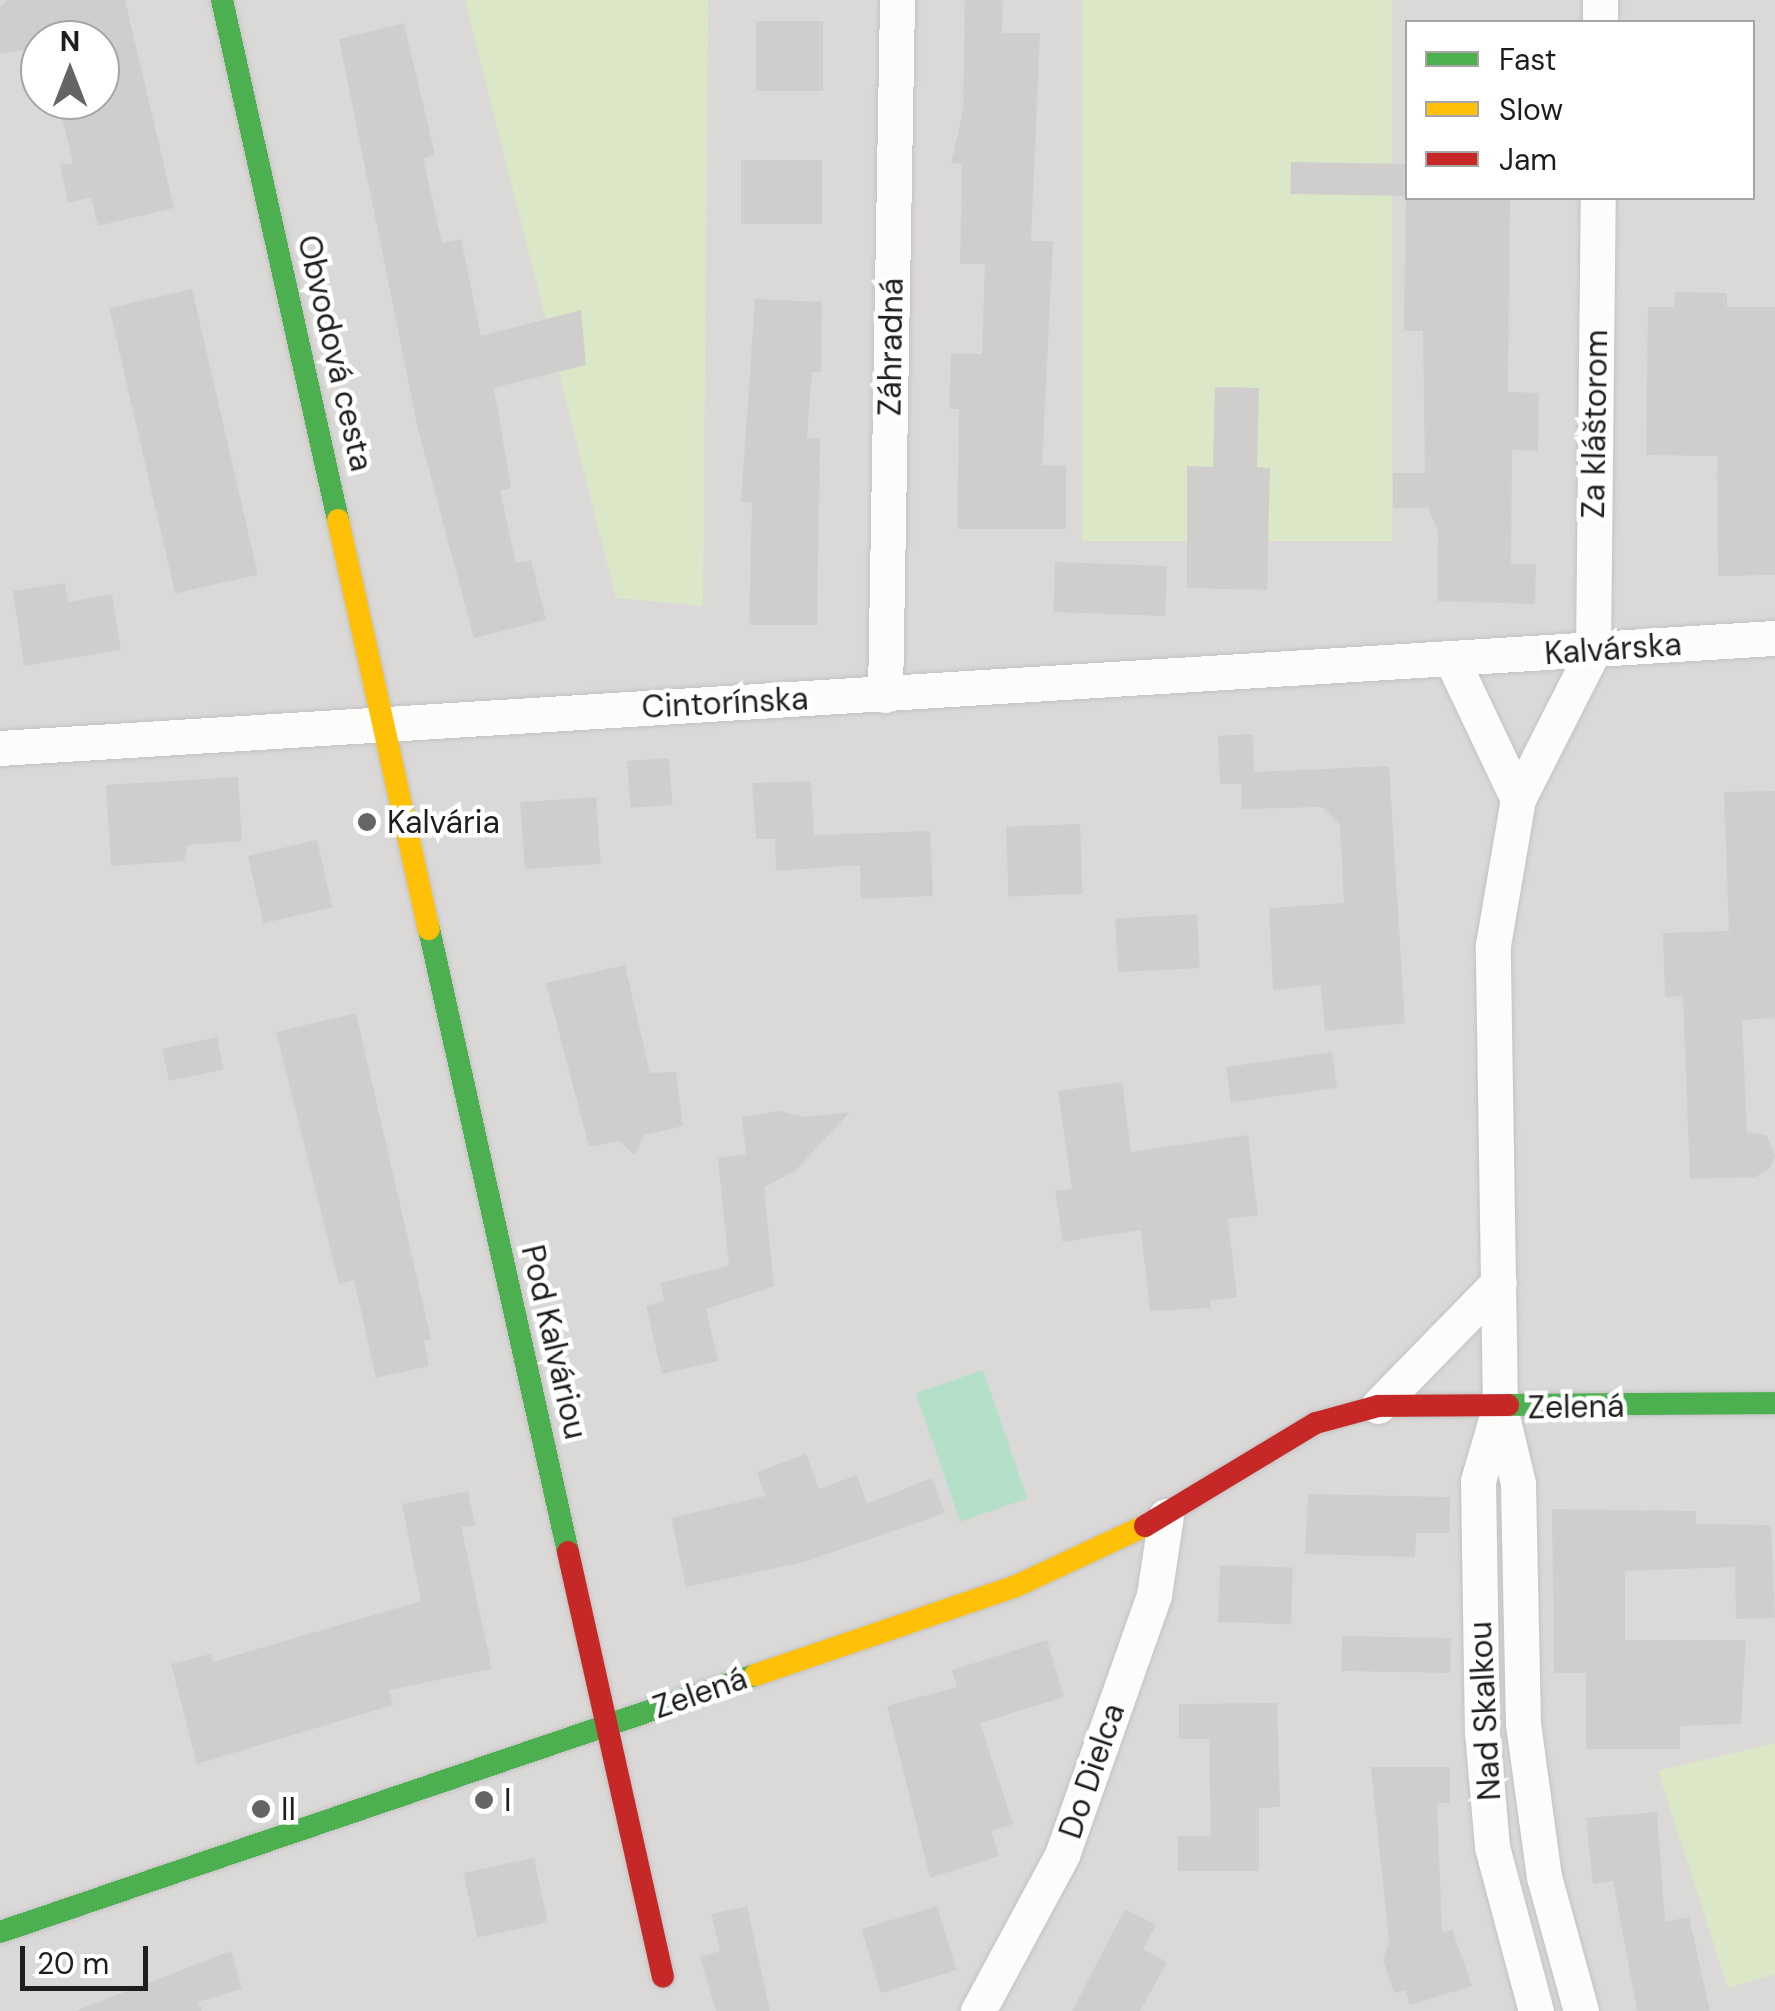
<!DOCTYPE html>
<meta charset="utf-8">
<style>
body{margin:0}
#map{position:relative;width:1775px;height:2011px;overflow:hidden;background:#ece9e6;font-family:"DM Sans",sans-serif}
div>[style]{position:absolute}
.residential>*{inset:0;background:#dbd9d8}
.grass>*{inset:0;background:#dbe7c7;transform-origin:0 0}
.pitch>*{inset:0;background:#b4e0ca;transform-origin:0 0}
.building>*{inset:0;background:#d0cecc;transform-origin:0 0}
.roads{filter:drop-shadow(0 0 2px #c3c2c1) drop-shadow(0 0 2px #c3c2c1)}
.street>*{height:35px;margin:-17.5px;padding:0 17.5px;transform-origin:17.5px;border-radius:17.5px;background:#fcfcfb}
.fast>*{height:22px;margin:-11px;padding:0 11px;transform-origin:11px;border-radius:11px;background:#4caf50}
.slow>*{height:22px;margin:-11px;padding:0 11px;transform-origin:11px;border-radius:11px;background:#ffc107}
.jam>*{height:22px;margin:-11px;padding:0 11px;transform-origin:11px;border-radius:11px;background:#c62828}
.dots>*{width:28px;height:28px;translate:-50% -50%;box-sizing:border-box;border:5px solid #fff;border-radius:50%}
span{translate:-50% -50%;white-space:nowrap;text-align:center;line-height:1.15;-webkit-text-stroke:9px #fff;paint-order:stroke}
.street-label{font-size:32px;color:#1e1e1e}
.poi-label{font-size:32px;color:#1e1e1e}
.left{translate:0 -50%;text-align:left}
.legend{position:absolute;left:1405px;top:20px;width:350px;height:180px;box-sizing:border-box;background:#fff;border:2px solid #a5a5a5;margin:0;padding:12px 18px;list-style:none;font-size:30px;color:#1e1e1e}
.legend li{display:flex;align-items:center;gap:20px;height:50px}
.legend b{width:50px;border:2px solid #a5a5a5}
.north{position:absolute;left:20px;top:20px;width:100px;height:100px;box-sizing:border-box;background:#fff;border:2px solid #a5a5a5;border-radius:50%;rotate:0deg;font-size:28px;font-weight:700;line-height:40px;text-align:center;color:#1e1e1e}
.north::after{content:'';display:block;margin:auto;width:35px;height:45px;background:#666564;clip-path:polygon(50% 0,100% 100%,50% 72%,0 100%)}
.scale{position:absolute;left:20px;top:1946px;width:128px;height:45px;box-sizing:border-box;border:5px solid #1e1e1e;border-top:0;padding-left:12px;font-size:30px;line-height:35px;white-space:nowrap;color:#1e1e1e;-webkit-text-stroke:8px #fff;paint-order:stroke}
</style>
<div id="map">
<div class="residential">
<i style="clip-path:polygon(evenodd,0 0,1775px 0,1775px 2011px,0 2011px,0 0,1408px 22px,1752px 22px,1752px 198px,1408px 198px,1408px 22px,0 0,40px 40px,100px 40px,100px 100px,40px 100px,40px 40px)"></i>
</div>
<div class="grass">
<i style="clip-path:polygon(465px 0,708px 0,703px 606px,616px 598px)"></i>
<i style="left:1082px;top:0;width:310px;height:541px"></i>
<i style="clip-path:polygon(1775px 1743px,1775px 1974px,1728px 1988px,1658px 1771px)"></i>
</div>
<div class="pitch">
<i style="left:983px;top:1370px;width:136px;height:71px;rotate:71deg"></i>
</div>
<div class="building">
<i style="clip-path:polygon(7px 0,125px 0,174px 208px,98px 226px,91px 197px,68px 203px,60px 165px,73px 163px,58px 100px,100px 100px,100px 40px,40px 40px,40px 47px,0 54px,0 7px)"></i>
<i style="clip-path:polygon(965px 0,1003px 0,1002px 33px,1040px 33px,1031px 241px,1053px 241px,1042px 465px,1066px 466px,1066px 529px,957px 529px,959px 409px,949px 409px,951px 354px,982px 354px,985px 264px,960px 264px,962px 164px,951px 163px,963px 111px)"></i>
<i style="left:756px;top:21px;width:67px;height:70px"></i>
<i style="clip-path:polygon(404px 23px,435px 155px,423px 158px,442px 243px,461px 239px,481px 336px,581px 310px,586px 365px,494px 388px,511px 488px,500px 491px,516px 563px,531px 560px,546px 620px,474px 638px,418px 429px,339px 39px)"></i>
<i style="left:741px;top:160px;width:81px;height:64px"></i>
<i style="left:1291px;top:162px;width:117px;height:32px;rotate:1deg"></i>
<i style="clip-path:polygon(1406px 198px,1510px 198px,1508px 392px,1539px 393px,1538px 451px,1512px 450px,1511px 564px,1536px 564px,1535px 604px,1437px 601px,1438px 531px,1428px 508px,1393px 508px,1393px 473px,1425px 473px,1423px 331px,1404px 331px)"></i>
<i style="left:192px;top:289px;width:293px;height:85px;rotate:77deg"></i>
<i style="clip-path:polygon(1675px 292px,1727px 293px,1727px 307px,1775px 307px,1775px 575px,1718px 576px,1717px 456px,1646px 455px,1648px 307px,1674px 307px)"></i>
<i style="clip-path:polygon(755px 299px,822px 302px,821px 372px,812px 372px,807px 438px,820px 439px,817px 625px,749px 625px,752px 502px,741px 502px)"></i>
<i style="clip-path:polygon(1215px 387px,1259px 388px,1257px 467px,1270px 468px,1267px 590px,1187px 588px,1187px 466px,1213px 467px)"></i>
<i style="left:1055px;top:562px;width:112px;height:50px;rotate:2deg"></i>
<i style="clip-path:polygon(65px 583px,68px 602px,112px 594px,121px 650px,24px 666px,13px 591px)"></i>
<i style="clip-path:polygon(1253px 734px,1254px 772px,1389px 766px,1405px 1023px,1325px 1031px,1321px 985px,1273px 990px,1269px 908px,1344px 903px,1340px 825px,1322px 807px,1242px 809px,1241px 784px,1220px 784px,1218px 736px)"></i>
<i style="left:669px;top:758px;width:47px;height:42px;rotate:86deg"></i>
<i style="clip-path:polygon(238px 777px,242px 841px,188px 845px,184px 861px,111px 866px,106px 785px)"></i>
<i style="clip-path:polygon(811px 781px,814px 835px,930px 831px,933px 896px,861px 899px,860px 865px,776px 871px,775px 839px,756px 839px,752px 783px)"></i>
<i style="clip-path:polygon(1775px 791px,1775px 1018px,1742px 1020px,1747px 1132px,1767px 1136px,1775px 1155px,1771px 1168px,1755px 1177px,1690px 1179px,1683px 996px,1665px 997px,1663px 933px,1729px 931px,1724px 792px)"></i>
<i style="left:596px;top:797px;width:67px;height:76px;rotate:86deg"></i>
<i style="left:1080px;top:824px;width:70px;height:74px;rotate:88deg"></i>
<i style="left:317px;top:840px;width:69px;height:71px;rotate:77deg"></i>
<i style="left:1197px;top:914px;width:54px;height:82px;rotate:87deg"></i>
<i style="clip-path:polygon(625px 965px,650px 1073px,676px 1072px,683px 1126px,644px 1135px,635px 1156px,619px 1141px,589px 1147px,546px 983px)"></i>
<i style="clip-path:polygon(356px 1013px,431px 1339px,424px 1341px,429px 1366px,376px 1378px,354px 1280px,339px 1284px,276px 1032px)"></i>
<i style="left:217px;top:1037px;width:33px;height:56px;rotate:78deg"></i>
<i style="left:1332px;top:1052px;width:36px;height:107px;rotate:82deg"></i>
<i style="clip-path:polygon(1122px 1082px,1131px 1152px,1248px 1135px,1258px 1215px,1228px 1219px,1237px 1297px,1210px 1301px,1211px 1308px,1150px 1311px,1141px 1230px,1063px 1242px,1055px 1191px,1072px 1189px,1058px 1091px)"></i>
<i style="clip-path:polygon(778px 1111px,806px 1117px,850px 1112px,795px 1171px,764px 1187px,774px 1286px,706px 1309px,718px 1361px,662px 1374px,646px 1306px,664px 1301px,660px 1283px,729px 1266px,718px 1158px,746px 1154px,742px 1117px)"></i>
<i style="clip-path:polygon(806px 1454px,819px 1489px,857px 1475px,867px 1504px,932px 1478px,945px 1513px,804px 1562px,686px 1587px,671px 1518px,765px 1496px,757px 1472px)"></i>
<i style="clip-path:polygon(468px 1491px,475px 1525px,461px 1527px,492px 1669px,389px 1690px,393px 1705px,197px 1764px,171px 1664px,211px 1654px,213px 1662px,421px 1601px,402px 1504px)"></i>
<i style="clip-path:polygon(1308px 1494px,1450px 1497px,1450px 1533px,1416px 1533px,1415px 1557px,1305px 1554px)"></i>
<i style="clip-path:polygon(1552px 1509px,1696px 1511px,1696px 1524px,1771px 1525px,1775px 1618px,1736px 1619px,1735px 1567px,1625px 1571px,1625px 1640px,1746px 1640px,1741px 1724px,1680px 1726px,1680px 1749px,1586px 1749px,1586px 1673px,1554px 1673px)"></i>
<i style="left:1220px;top:1565px;width:73px;height:57px;rotate:2deg"></i>
<i style="left:1342px;top:1636px;width:109px;height:35px;rotate:1deg"></i>
<i style="clip-path:polygon(1047px 1640px,1064px 1697px,980px 1723px,1013px 1824px,991px 1831px,999px 1856px,930px 1878px,887px 1706px,957px 1687px,952px 1670px)"></i>
<i style="clip-path:polygon(1277px 1703px,1280px 1807px,1259px 1808px,1259px 1871px,1178px 1871px,1178px 1836px,1211px 1836px,1209px 1739px,1179px 1739px,1179px 1704px)"></i>
<i style="clip-path:polygon(1371px 1767px,1450px 1767px,1450px 1803px,1437px 1803px,1442px 1933px,1452px 1929px,1472px 1986px,1410px 2005px,1405px 1990px,1394px 1993px,1383px 1960px,1389px 1943px)"></i>
<i style="clip-path:polygon(1657px 1812px,1665px 1922px,1689px 1917px,1710px 2011px,1637px 2011px,1613px 1881px,1593px 1884px,1586px 1818px)"></i>
<i style="left:534px;top:1858px;width:66px;height:72px;rotate:78deg"></i>
<i style="clip-path:polygon(747px 1906px,770px 2011px,716px 2011px,700px 1957px,720px 1951px,711px 1914px)"></i>
<i style="left:937px;top:1906px;width:67px;height:79px;rotate:73deg"></i>
<i style="clip-path:polygon(1125px 1909px,1156px 1925px,1143px 1949px,1167px 1962px,1140px 2011px,1072px 2011px)"></i>
<i style="clip-path:polygon(231px 1951px,242px 1989px,198px 2002px,202px 2011px,75px 2011px)"></i>
</div>
<div class="roads">
<div class="street">
<i style="left:1600px;top:22px;width:22px;rotate:-90deg"></i>
<i style="left:1451px;top:658px;width:156px;rotate:64.6deg"></i>
<i style="left:885px;top:695px;width:695px;rotate:-89.01deg"></i>
<i style="left:0;top:748px;width:1778px;rotate:-3.55deg"></i>
<i style="left:1378px;top:1406px;width:173px;rotate:-45.7deg"></i>
<i style="left:1499px;top:1409px;width:75px;rotate:106.3deg"></i>
<i style="left:1478px;top:1481px;width:251px;rotate:89.1deg"></i>
<i style="left:1482px;top:1732px;width:115px;rotate:85deg"></i>
<i style="left:1492px;top:1847px;width:170px;rotate:75deg"></i>
<i style="left:978px;top:2011px;width:177px;rotate:-61.7deg"></i>
<i style="left:1062px;top:1855px;width:276px;rotate:-70.5deg"></i>
<i style="left:1154px;top:1595px;width:80px;rotate:-81.4deg"></i>
<i style="left:1581px;top:2011px;width:139px;rotate:-105.4deg"></i>
<i style="left:1544px;top:1877px;width:154px;rotate:-97.8deg"></i>
<i style="left:1523px;top:1724px;width:241px;rotate:-91.2deg"></i>
<i style="left:1518px;top:1483px;width:77px;rotate:-103.5deg"></i>
<i style="left:1500px;top:1408px;width:463px;rotate:-90.9deg"></i>
<i style="left:1493px;top:945px;width:148px;rotate:-80.3deg"></i>
<i style="left:1518px;top:799px;width:166px;rotate:-63.1deg"></i>
<i style="left:1593px;top:651px;width:453px;rotate:-89.4deg"></i>
</div>
<div class="fast">
<i style="left:222px;top:0;width:533px;rotate:77.42deg"></i>
<i style="left:429px;top:929px;width:638px;rotate:77.42deg"></i>
<i style="left:1508px;top:1405px;width:267px;rotate:-0.4deg"></i>
<i style="left:0;top:1932px;width:798px;rotate:-18.8deg"></i>
</div>
<div class="slow">
<i style="left:338px;top:520px;width:419px;rotate:77.5deg"></i>
<i style="left:755px;top:1675px;width:274px;rotate:-18.8deg"></i>
<i style="left:1014px;top:1587px;width:145px;rotate:-25deg"></i>
</div>
<div class="jam">
<i style="left:1145px;top:1526px;width:200px;rotate:-31.1deg"></i>
<i style="left:1316px;top:1423px;width:64px;rotate:-15.3deg"></i>
<i style="left:1378px;top:1406px;width:130px;rotate:-0.4deg"></i>
<i style="left:568px;top:1552px;width:435px;rotate:77.4deg"></i>
</div>
</div>
<div class="dots">
<i style="left:367px;top:822px;background:#666564"></i>
<i style="left:484px;top:1800px;background:#666564"></i>
<i style="left:261px;top:1809px;background:#666564"></i>
</div>
<div class="street-label">
<span style="left:891px;top:347px;rotate:-89deg">Záhradná</span>
<span style="left:335px;top:353px;rotate:77deg">Obvodová cesta</span>
<span style="left:1595px;top:424px;rotate:-89deg">Za kláštorom</span>
<span style="left:1613px;top:649px;rotate:-4deg">Kalvárska</span>
<span style="left:725px;top:703px;rotate:-3deg">Cintorínska</span>
<span style="left:554px;top:1342px;rotate:77deg">Pod Kalváriou</span>
<span style="left:1576px;top:1407px;rotate:-1deg">Zelená</span>
<span style="left:700px;top:1693px;rotate:-19deg">Zelená</span>
<span style="left:1485px;top:1711px;rotate:-93deg">Nad Skalkou</span>
<span style="left:1092px;top:1771px;rotate:-71deg">Do Dielca</span>
</div>
<div class="poi-label">
<span class="left" style="left:387px;top:822px">Kalvária</span>
<span class="left" style="left:504px;top:1800px">I</span>
<span class="left" style="left:281px;top:1809px">II</span>
</div>
<ul class="legend">
<li><b style="height:12px;background:#4caf50"></b>Fast</li>
<li><b style="height:12px;background:#ffc107"></b>Slow</li>
<li><b style="height:12px;background:#c62828"></b>Jam</li>
</ul>
<div class="north">N</div>
<div class="scale">20 m</div>
</div>
